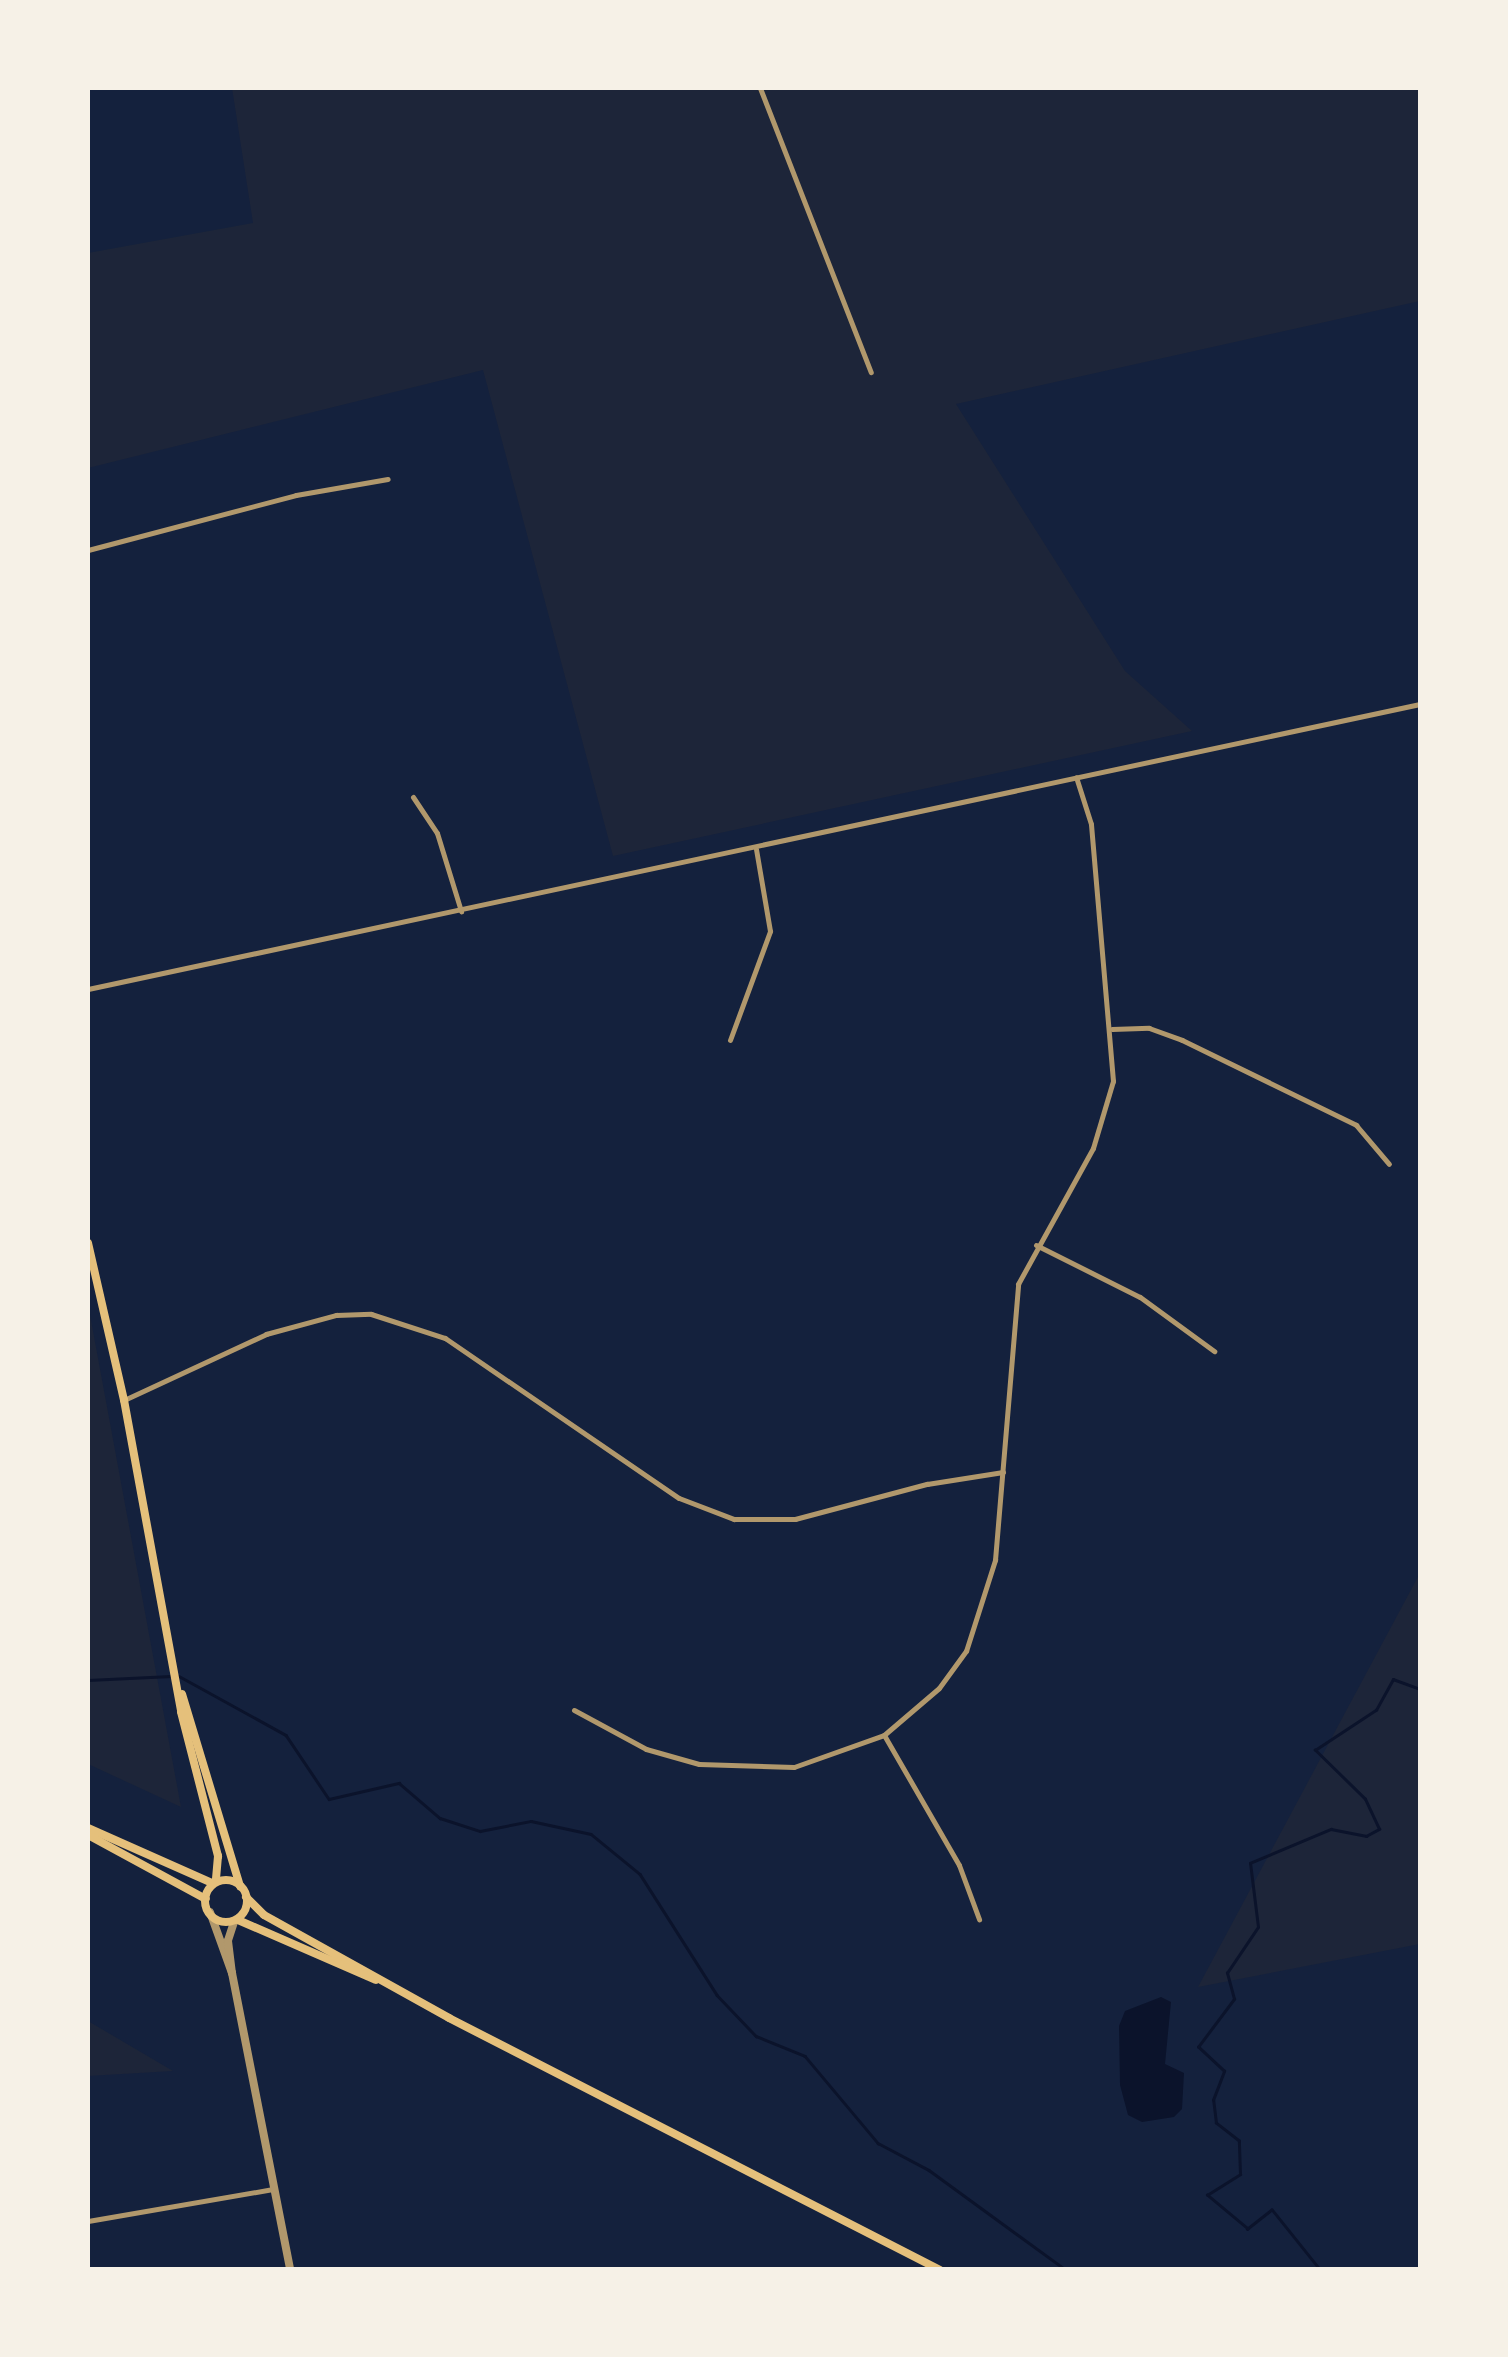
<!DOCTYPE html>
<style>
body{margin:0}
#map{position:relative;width:1508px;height:2357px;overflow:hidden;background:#14213d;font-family:Jost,sans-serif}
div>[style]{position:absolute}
.green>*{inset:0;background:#1d2539}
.water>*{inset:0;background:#0b132b}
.stream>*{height:2.5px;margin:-1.25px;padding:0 1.25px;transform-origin:1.25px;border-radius:1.25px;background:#0b132b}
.minor>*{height:5px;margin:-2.5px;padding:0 2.5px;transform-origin:2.5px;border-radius:2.5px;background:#b1986c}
.tertiary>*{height:8px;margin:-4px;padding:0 4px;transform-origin:4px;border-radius:4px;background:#b1986c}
.secondary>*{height:8px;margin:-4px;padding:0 4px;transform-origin:4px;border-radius:4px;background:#e5c07b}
.secondary>.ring{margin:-4px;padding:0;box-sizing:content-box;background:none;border:8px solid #e5c07b;border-radius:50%}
span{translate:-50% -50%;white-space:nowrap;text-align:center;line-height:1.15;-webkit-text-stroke:8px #f6f1e7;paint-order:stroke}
.frame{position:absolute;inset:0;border:90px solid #f6f1e7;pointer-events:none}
</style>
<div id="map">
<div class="green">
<i style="clip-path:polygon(232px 88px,1420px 88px,1420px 301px,956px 404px,1125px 671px,1192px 731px,613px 856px,483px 370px,88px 468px,88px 253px,253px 223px)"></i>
<i style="clip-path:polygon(88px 1304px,181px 1807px,88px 1764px)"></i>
<i style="clip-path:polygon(1420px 1573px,1420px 1944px,1198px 1987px)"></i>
<i style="clip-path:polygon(88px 2021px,173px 2071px,88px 2076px)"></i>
</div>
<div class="water">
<i style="clip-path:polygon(1161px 1997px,1171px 2002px,1165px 2064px,1184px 2073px,1182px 2109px,1174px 2117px,1142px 2122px,1128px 2115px,1120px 2085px,1119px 2026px,1125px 2011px)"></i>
</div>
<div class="stream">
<i style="left:179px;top:1676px;width:122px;rotate:28.9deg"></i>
<i style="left:286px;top:1735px;width:77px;rotate:56.1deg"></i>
<i style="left:329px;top:1799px;width:72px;rotate:-12.9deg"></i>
<i style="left:399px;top:1783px;width:54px;rotate:40.5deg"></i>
<i style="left:440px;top:1818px;width:42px;rotate:18deg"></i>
<i style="left:480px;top:1831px;width:52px;rotate:-11.1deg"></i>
<i style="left:531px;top:1821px;width:61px;rotate:12.2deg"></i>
<i style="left:591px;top:1834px;width:63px;rotate:39.2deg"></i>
<i style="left:640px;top:1874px;width:143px;rotate:57.5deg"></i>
<i style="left:717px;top:1995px;width:57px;rotate:46.4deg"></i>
<i style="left:756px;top:2036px;width:53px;rotate:22.2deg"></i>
<i style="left:805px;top:2056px;width:114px;rotate:50deg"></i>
<i style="left:878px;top:2143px;width:58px;rotate:27.9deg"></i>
<i style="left:929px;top:2170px;width:170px;rotate:36.1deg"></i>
<i style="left:88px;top:1680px;width:83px;rotate:-2.8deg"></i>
<i style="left:1320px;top:2270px;width:77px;rotate:-128.7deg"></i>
<i style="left:1272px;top:2210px;width:31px;rotate:142deg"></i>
<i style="left:1248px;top:2229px;width:53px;rotate:-140.3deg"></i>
<i style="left:1207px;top:2195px;width:39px;rotate:-32deg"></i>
<i style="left:1240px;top:2174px;width:33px;rotate:-92deg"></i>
<i style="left:1239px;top:2141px;width:29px;rotate:-142deg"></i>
<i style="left:1216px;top:2123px;width:23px;rotate:-97deg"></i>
<i style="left:1213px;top:2100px;width:31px;rotate:-69deg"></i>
<i style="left:1224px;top:2071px;width:35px;rotate:-137deg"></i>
<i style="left:1198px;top:2047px;width:60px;rotate:-53.1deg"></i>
<i style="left:1234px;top:1999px;width:27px;rotate:-105deg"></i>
<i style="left:1227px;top:1973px;width:55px;rotate:-56deg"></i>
<i style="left:1258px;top:1927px;width:64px;rotate:-97.1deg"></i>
<i style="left:1250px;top:1863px;width:88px;rotate:-22.8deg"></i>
<i style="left:1331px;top:1829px;width:36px;rotate:11deg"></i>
<i style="left:1366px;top:1836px;width:15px;rotate:-28deg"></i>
<i style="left:1379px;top:1829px;width:33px;rotate:-115deg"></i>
<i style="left:1365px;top:1799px;width:70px;rotate:-135.6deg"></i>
<i style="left:1315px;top:1750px;width:73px;rotate:-33.3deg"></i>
<i style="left:1376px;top:1710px;width:35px;rotate:-61deg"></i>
<i style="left:1393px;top:1679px;width:29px;rotate:20deg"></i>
</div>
<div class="minor">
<i style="left:760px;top:88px;width:305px;rotate:68.7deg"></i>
<i style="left:88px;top:550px;width:215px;rotate:-14.8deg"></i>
<i style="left:296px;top:495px;width:93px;rotate:-9.9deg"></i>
<i style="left:413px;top:797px;width:43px;rotate:56.3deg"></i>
<i style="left:437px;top:833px;width:82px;rotate:72.9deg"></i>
<i style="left:88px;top:989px;width:1362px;rotate:-12.08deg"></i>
<i style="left:1112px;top:1029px;width:37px;rotate:-2deg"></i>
<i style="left:1149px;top:1028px;width:35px;rotate:20deg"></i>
<i style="left:1182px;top:1040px;width:194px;rotate:26deg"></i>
<i style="left:1356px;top:1125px;width:51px;rotate:49.8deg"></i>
<i style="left:730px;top:1040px;width:116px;rotate:-69.8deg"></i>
<i style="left:770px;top:931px;width:83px;rotate:-99.7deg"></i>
<i style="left:1036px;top:1245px;width:116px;rotate:26.6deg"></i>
<i style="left:1140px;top:1297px;width:92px;rotate:36.1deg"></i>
<i style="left:124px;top:1400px;width:157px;rotate:-24.9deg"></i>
<i style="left:266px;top:1334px;width:73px;rotate:-15.2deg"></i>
<i style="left:336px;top:1315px;width:35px;rotate:-2deg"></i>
<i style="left:371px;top:1314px;width:78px;rotate:18deg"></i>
<i style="left:445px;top:1338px;width:283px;rotate:34.4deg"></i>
<i style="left:679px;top:1498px;width:59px;rotate:20.9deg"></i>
<i style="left:734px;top:1519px;width:61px"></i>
<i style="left:795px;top:1519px;width:137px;rotate:-14.9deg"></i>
<i style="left:927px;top:1484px;width:77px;rotate:-9deg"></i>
<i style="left:574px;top:1710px;width:82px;rotate:28.4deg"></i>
<i style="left:646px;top:1749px;width:55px;rotate:15.8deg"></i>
<i style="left:699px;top:1764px;width:95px;rotate:1.8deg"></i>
<i style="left:794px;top:1767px;width:96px;rotate:-19.6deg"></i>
<i style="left:884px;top:1735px;width:72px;rotate:-40.5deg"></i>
<i style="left:939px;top:1688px;width:46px;rotate:-53.9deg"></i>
<i style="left:966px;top:1651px;width:96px;rotate:-72.3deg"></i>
<i style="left:995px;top:1560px;width:277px;rotate:-85.2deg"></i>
<i style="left:1018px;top:1284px;width:155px;rotate:-61.1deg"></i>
<i style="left:1093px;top:1148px;width:70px;rotate:-73.4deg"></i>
<i style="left:1113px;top:1081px;width:258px;rotate:-94.9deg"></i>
<i style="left:1091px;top:824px;width:49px;rotate:-107.7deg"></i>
<i style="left:884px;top:1735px;width:150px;rotate:60deg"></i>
<i style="left:959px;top:1865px;width:58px;rotate:69.7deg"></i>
<i style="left:88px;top:2221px;width:189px;rotate:-9.8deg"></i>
</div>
<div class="tertiary">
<i style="left:210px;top:1912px;width:65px;rotate:70.2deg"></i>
<i style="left:234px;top:1922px;width:20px;rotate:108deg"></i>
<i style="left:228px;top:1941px;width:32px;rotate:83deg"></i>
<i style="left:232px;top:1973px;width:303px;rotate:78.9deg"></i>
</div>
<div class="secondary">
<i style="left:88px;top:1243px;width:161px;rotate:77.1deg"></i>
<i style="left:124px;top:1400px;width:317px;rotate:79.6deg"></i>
<i style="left:181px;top:1712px;width:149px;rotate:75.6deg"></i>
<i style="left:218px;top:1856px;width:24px;rotate:95deg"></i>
<i style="left:182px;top:1694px;width:201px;rotate:73.2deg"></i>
<i style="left:88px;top:1828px;width:136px;rotate:23.9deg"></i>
<i style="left:88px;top:1835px;width:134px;rotate:28.5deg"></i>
<i class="ring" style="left:205px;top:1880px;width:34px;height:34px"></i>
<i style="left:246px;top:1897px;width:25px;rotate:45deg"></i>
<i style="left:264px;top:1915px;width:212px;rotate:29.1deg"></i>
<i style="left:449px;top:2018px;width:552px;rotate:27.17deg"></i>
<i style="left:238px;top:1920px;width:150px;rotate:23.5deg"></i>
</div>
<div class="frame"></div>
</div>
